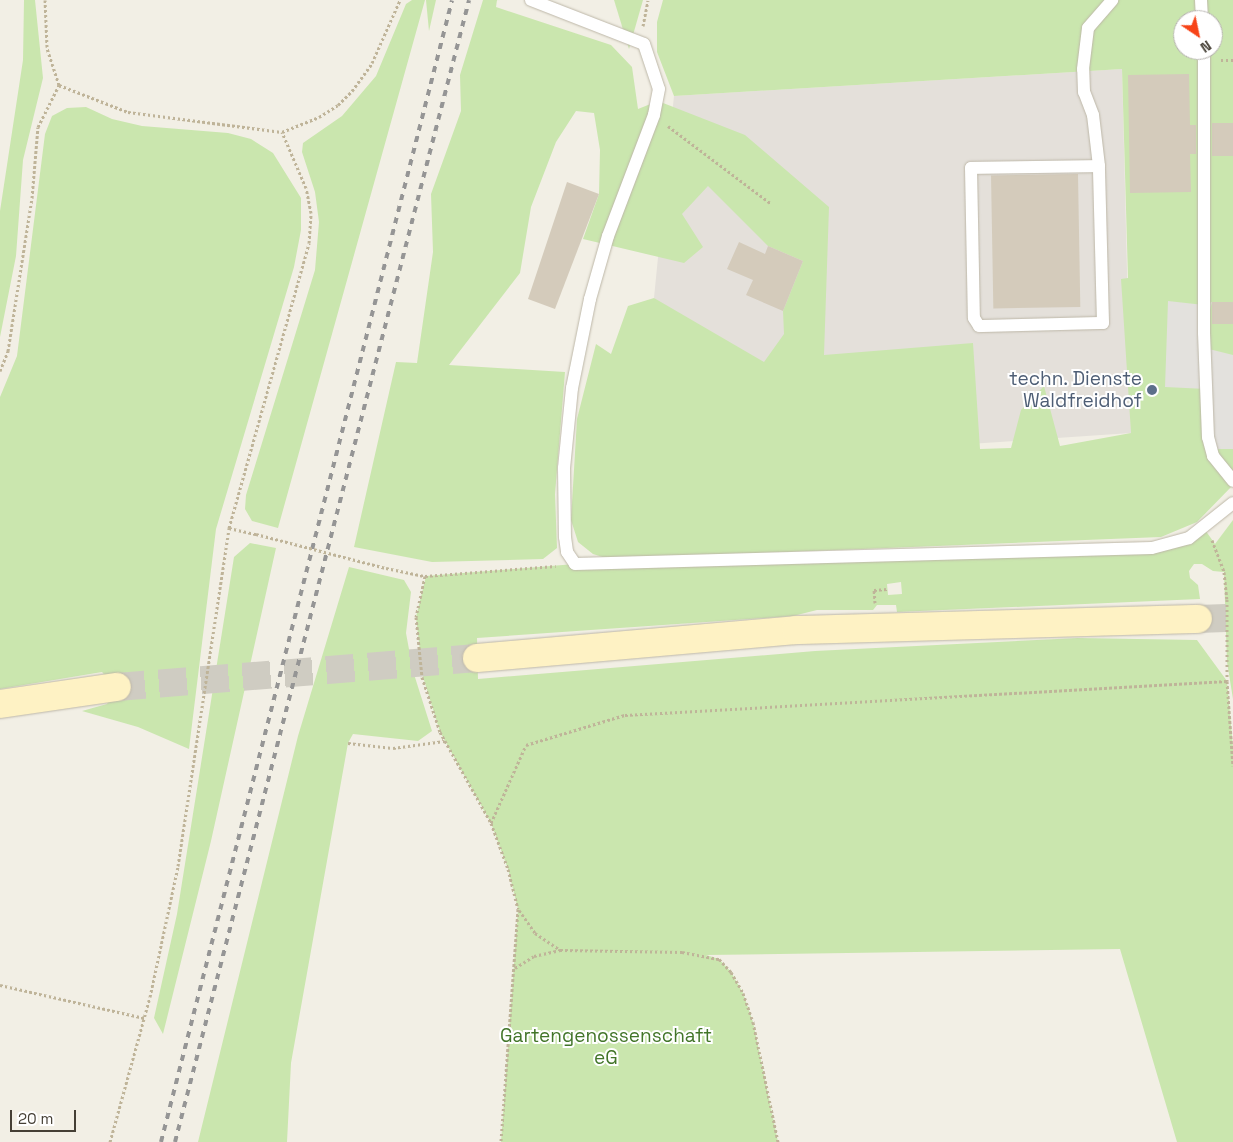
<!DOCTYPE html>
<style>
body{margin:0}
#map{position:relative;width:1233px;height:1142px;overflow:hidden;background:#f2efe5;font-family:"Space Grotesk",sans-serif}
div>[style]{position:absolute}
.industrial>*{inset:0;background:#e4e0da}
.green>*{inset:0;background:#cae6ae}
.parking>*{inset:0;background:#e3e1dd}
.building>*{inset:0;background:#d4cbbb;transform-origin:0 0}
.secondary-tunnel>*{height:28px;margin-top:-14px;transform-origin:0;background:repeating-linear-gradient(90deg,#cfccc2 0 28px,transparent 0 42px)}
.path>*{height:3px;margin-top:-1.5px;transform-origin:0;background:repeating-linear-gradient(90deg,#bfb499 0 2.5px,transparent 0 5px)}
.roads{filter:drop-shadow(0 0 1px #bdb7a8) drop-shadow(0 0 1px #bdb7a8)}
.service>*{height:12px;margin:-6px;padding:0 6px;transform-origin:6px;border-radius:6px;background:#fff}
.secondary>*{height:28px;margin:-14px;padding:0 14px;transform-origin:14px;border-radius:14px;background:#fef2c4}
.rail>*{height:4px;margin-top:-2px;transform-origin:0;background:repeating-linear-gradient(90deg,#959595 0 6px,transparent 0 12px)}
.path-bridge>*{height:3px;margin-top:-1.5px;transform-origin:0;background:repeating-linear-gradient(90deg,#bfb499 0 2.5px,transparent 0 5px)}
.dots>*{width:14px;height:14px;translate:-50% -50%;box-sizing:border-box;border:2px solid #fff;border-radius:50%}
span{translate:-50% -50%;white-space:nowrap;text-align:center;line-height:1.15;-webkit-text-stroke:4px #fff;paint-order:stroke}
.service-label{font-size:19px;color:#4e5e75}
.right{translate:-100% -50%;text-align:right}
.park-label{font-size:19px;color:#427529}
.north{position:absolute;left:1173px;top:10px;width:50px;height:50px;box-sizing:border-box;background:#fff;border:1px solid #b5b2ae;border-radius:50%;rotate:146deg;font-size:14px;font-weight:700;line-height:20px;text-align:center;color:#453f35}
.north::after{content:'';display:block;margin:auto;width:18px;height:22px;background:#f74418;clip-path:polygon(50% 0,100% 100%,50% 72%,0 100%)}
.scale{position:absolute;left:10px;top:1110px;width:66px;height:22px;box-sizing:border-box;border:2px solid #453f35;border-top:0;padding-left:6px;font-size:15px;line-height:18px;white-space:nowrap;color:#453f35;-webkit-text-stroke:4px #fff;paint-order:stroke}
</style>
<div id="map">
<div class="industrial">
<i style="clip-path:polygon(1122px 69px,1131px 433px,821px 454px,654px 298px,674px 96px)"></i>
</div>
<div class="green">
<i style="clip-path:polygon(24px 0,35px 0,43px 78px,23px 160px,16px 256px,0 337px,0 211px,23px 60px)"></i>
<i style="clip-path:polygon(412px 0,425px 0,278px 528px,252px 521px,245px 509px,246px 495px,315px 270px,319px 222px,315px 192px,302px 152px,303px 143px,342px 116px,376px 76px,406px 4px)"></i>
<i style="clip-path:polygon(426px 0,436px 0,429px 31px)"></i>
<i style="clip-path:polygon(evenodd,483px 0,497px 0,496px 7px,611px 45px,632px 67px,638px 109px,658px 101px,745px 135px,829px 207px,824px 355px,973px 343px,980px 449px,1011px 448px,1021px 410px,1044px 386px,1060px 446px,1131px 433px,1121px 279px,1128px 278px,1122px 69px,674px 96px,657px 52px,657px 22px,663px 0,1233px 0,1233px 485px,1197px 522px,1161px 537px,609px 559px,593px 554px,578px 542px,571px 520px,577px 419px,596px 344px,611px 354px,628px 306px,654px 298px,764px 362px,784px 334px,783px 311px,803px 261px,768px 246px,708px 186px,682px 214px,703px 247px,684px 263px,583px 239px,599px 194px,600px 150px,594px 113px,576px 111px,556px 142px,531px 207px,520px 273px,449px 365px,565px 372px,555px 494px,557px 548px,543px 559px,432px 562px,354px 547px,396px 362px,417px 363px,433px 252px,431px 194px,461px 111px,460px 75px,483px 0,1183px 20px,1213px 20px,1213px 50px,1183px 50px,1183px 20px)"></i>
<i style="clip-path:polygon(614px 0,643px 0,629px 49px)"></i>
<i style="clip-path:polygon(86px 107px,112px 119px,142px 126px,228px 133px,251px 139px,273px 153px,301px 198px,301px 230px,294px 267px,216px 529px,189px 749px,138px 727px,82px 711px,107px 704px,116px 687px,102px 672px,0 689px,0 397px,17px 356px,45px 134px,52px 116px,67px 108px)"></i>
<i style="clip-path:polygon(evenodd,1233px 520px,1233px 699px,1227px 662px,1224px 572px,1213px 571px,1202px 564px,1194px 564px,1189px 571px,1190px 578px,1198px 585px,1200px 599px,897px 612px,896px 605px,877px 605px,873px 610px,817px 610px,793px 616px,477px 638px,478px 679px,815px 651px,1078px 638px,1197px 640px,1227px 681px,1233px 747px,1233px 1142px,1177px 1142px,1120px 949px,706px 955px,719px 959px,731px 972px,743px 993px,753px 1022px,778px 1142px,501px 1142px,518px 909px,508px 869px,491px 823px,440px 732px,423px 677px,416px 617px,426px 576px,575px 564px,1152px 548px,1203px 527px,1215px 544px,1233px 520px,901px 582px,902px 594px,888px 595px,887px 584px,901px 582px)"></i>
<i style="clip-path:polygon(250px 543px,276px 548px,211px 841px,163px 1034px,154px 1018px,177px 914px,234px 557px)"></i>
<i style="clip-path:polygon(349px 567px,404px 580px,411px 592px,406px 633px,413px 671px,432px 731px,418px 741px,353px 734px,348px 743px,291px 1063px,287px 1142px,198px 1142px,298px 736px)"></i>
</div>
<div class="parking">
<i style="clip-path:polygon(1168px 301px,1204px 305px,1212px 302px,1204px 333px,1205px 348px,1233px 355px,1233px 449px,1211px 449px,1206px 389px,1165px 387px)"></i>
</div>
<div class="building">
<i style="clip-path:polygon(1189px 74px,1190px 125px,1196px 125px,1196px 154px,1190px 154px,1191px 192px,1130px 193px,1128px 75px)"></i>
<i style="left:1233px;top:123px;width:33px;height:21px;rotate:90deg"></i>
<i style="left:1078px;top:174px;width:133px;height:87px;rotate:89deg"></i>
<i style="clip-path:polygon(567px 182px,599px 194px,555px 309px,528px 299px)"></i>
<i style="clip-path:polygon(739px 242px,765px 254px,768px 246px,803px 261px,783px 311px,746px 295px,753px 280px,727px 269px)"></i>
<i style="left:1212px;top:302px;width:21px;height:22px"></i>
</div>
<div class="secondary-tunnel">
<i style="left:1198px;top:619px;width:35px;rotate:-2deg"></i>
<i style="left:117px;top:687px;width:361px;rotate:-4.6deg"></i>
</div>
<div class="path">
<i style="left:643px;top:26px;width:26px;rotate:-79deg"></i>
<i style="left:1221px;top:60px;width:12px"></i>
<i style="left:59px;top:85px;width:74px;rotate:21.4deg"></i>
<i style="left:128px;top:112px;width:155px;rotate:7.4deg"></i>
<i style="left:282px;top:132px;width:40px;rotate:-22deg"></i>
<i style="left:319px;top:117px;width:22px;rotate:-32deg"></i>
<i style="left:338px;top:105px;width:20px;rotate:-45deg"></i>
<i style="left:352px;top:91px;width:34px;rotate:-54deg"></i>
<i style="left:372px;top:63px;width:69px;rotate:-66deg"></i>
<i style="left:668px;top:126px;width:128px;rotate:37deg"></i>
<i style="left:0;top:371px;width:22px;rotate:-68deg"></i>
<i style="left:8px;top:351px;width:155px;rotate:-81.1deg"></i>
<i style="left:32px;top:198px;width:71px;rotate:-85.2deg"></i>
<i style="left:38px;top:127px;width:47px;rotate:-63.4deg"></i>
<i style="left:59px;top:85px;width:40px;rotate:-108deg"></i>
<i style="left:47px;top:47px;width:47px;rotate:-92.4deg"></i>
<i style="left:229px;top:528px;width:28px;rotate:13deg"></i>
<i style="left:1212px;top:540px;width:34px;rotate:69deg"></i>
<i style="left:1224px;top:572px;width:27px;rotate:84deg"></i>
<i style="left:1227px;top:599px;width:82px;rotate:90deg"></i>
<i style="left:1227px;top:681px;width:85px;rotate:86deg"></i>
<i style="left:386px;top:568px;width:40px;rotate:12deg"></i>
<i style="left:425px;top:576px;width:131px;rotate:-4.4deg"></i>
<i style="left:425px;top:576px;width:42px;rotate:102.4deg"></i>
<i style="left:416px;top:617px;width:60px;rotate:84.3deg"></i>
<i style="left:422px;top:677px;width:58px;rotate:71.9deg"></i>
<i style="left:440px;top:732px;width:104px;rotate:60.7deg"></i>
<i style="left:491px;top:823px;width:49px;rotate:69.7deg"></i>
<i style="left:508px;top:869px;width:41px;rotate:76deg"></i>
<i style="left:518px;top:909px;width:234px;rotate:94.2deg"></i>
<i style="left:875px;top:603px;width:13px;rotate:-94deg"></i>
<i style="left:874px;top:590px;width:13px;rotate:-4deg"></i>
<i style="left:348px;top:743px;width:45px;rotate:6.3deg"></i>
<i style="left:393px;top:748px;width:52px;rotate:-7.7deg"></i>
<i style="left:491px;top:823px;width:85px;rotate:-65.8deg"></i>
<i style="left:526px;top:745px;width:103px;rotate:-16.9deg"></i>
<i style="left:625px;top:715px;width:603px;rotate:-3.23deg"></i>
<i style="left:519px;top:910px;width:28px;rotate:55deg"></i>
<i style="left:535px;top:933px;width:30px;rotate:34deg"></i>
<i style="left:560px;top:950px;width:122px;rotate:0.9deg"></i>
<i style="left:682px;top:952px;width:38px;rotate:11deg"></i>
<i style="left:719px;top:959px;width:18px;rotate:47deg"></i>
<i style="left:731px;top:972px;width:24px;rotate:60deg"></i>
<i style="left:743px;top:993px;width:31px;rotate:71deg"></i>
<i style="left:753px;top:1022px;width:123px;rotate:78.2deg"></i>
<i style="left:515px;top:968px;width:22px;rotate:-32deg"></i>
<i style="left:534px;top:956px;width:27px;rotate:-13deg"></i>
<i style="left:0;top:985px;width:148px;rotate:12.9deg"></i>
<i style="left:110px;top:1142px;width:150px;rotate:-74.6deg"></i>
<i style="left:150px;top:997px;width:134px;rotate:-77.9deg"></i>
<i style="left:178px;top:866px;width:342px;rotate:-81.4deg"></i>
<i style="left:229px;top:528px;width:296px;rotate:-74.3deg"></i>
<i style="left:309px;top:243px;width:30px;rotate:-86deg"></i>
<i style="left:311px;top:213px;width:25px;rotate:-101deg"></i>
<i style="left:306px;top:188px;width:61px;rotate:-113.2deg"></i>
</div>
<div class="roads">
<div class="service">
<i style="left:531px;top:0;width:121px;rotate:21.3deg"></i>
<i style="left:644px;top:44px;width:47px;rotate:71.6deg"></i>
<i style="left:659px;top:89px;width:26px;rotate:101deg"></i>
<i style="left:654px;top:115px;width:129px;rotate:110.8deg"></i>
<i style="left:608px;top:236px;width:66px;rotate:105.9deg"></i>
<i style="left:590px;top:299px;width:91px;rotate:101.4deg"></i>
<i style="left:572px;top:388px;width:80px;rotate:95.7deg"></i>
<i style="left:564px;top:468px;width:69px;rotate:89.2deg"></i>
<i style="left:565px;top:537px;width:15px;rotate:82deg"></i>
<i style="left:567px;top:552px;width:14px;rotate:56deg"></i>
<i style="left:575px;top:564px;width:577px;rotate:-1.59deg"></i>
<i style="left:1152px;top:548px;width:38px;rotate:-15deg"></i>
<i style="left:1189px;top:538px;width:56px;rotate:-38.5deg"></i>
<i style="left:1201px;top:0;width:20px;rotate:87deg"></i>
<i style="left:1204px;top:50px;width:283px;rotate:90deg"></i>
<i style="left:1204px;top:333px;width:104px;rotate:87.8deg"></i>
<i style="left:1208px;top:437px;width:20px;rotate:75deg"></i>
<i style="left:1213px;top:456px;width:32px;rotate:51deg"></i>
<i style="left:1099px;top:166px;width:128px;rotate:179.1deg"></i>
<i style="left:971px;top:168px;width:150px;rotate:88.9deg"></i>
<i style="left:974px;top:318px;width:9px;rotate:58deg"></i>
<i style="left:979px;top:326px;width:124px;rotate:-1.4deg"></i>
<i style="left:1103px;top:323px;width:157px;rotate:-91.5deg"></i>
<i style="left:1099px;top:166px;width:51px;rotate:-96.7deg"></i>
<i style="left:1093px;top:115px;width:25px;rotate:-111deg"></i>
<i style="left:1084px;top:92px;width:23px;rotate:-92deg"></i>
<i style="left:1083px;top:69px;width:41px;rotate:-83deg"></i>
<i style="left:1088px;top:28px;width:37px;rotate:-49deg"></i>
</div>
<div class="secondary">
<i style="left:477px;top:658px;width:320px;rotate:-5deg"></i>
<i style="left:796px;top:630px;width:402px;rotate:-1.6deg"></i>
<i style="left:0;top:704px;width:118px;rotate:-8.3deg"></i>
</div>
</div>
<div class="rail">
<i style="left:161px;top:1142px;width:1178px;rotate:-75.7deg"></i>
<i style="left:175px;top:1142px;width:1179px;rotate:-75.56deg"></i>
</div>
<div class="path-bridge">
<i style="left:256px;top:534px;width:134px;rotate:14.7deg"></i>
</div>
<div class="dots">
<i style="left:1152px;top:390px;background:#5c6f8a"></i>
</div>
<div class="service-label">
<span class="right" style="left:1142px;top:390px">techn. Dienste<br>Waldfreidhof</span>
</div>
<div class="park-label">
<span style="left:606px;top:1047px">Gartengenossenschaft<br>eG</span>
</div>
<div class="north">N</div>
<div class="scale">20 m</div>
</div>
